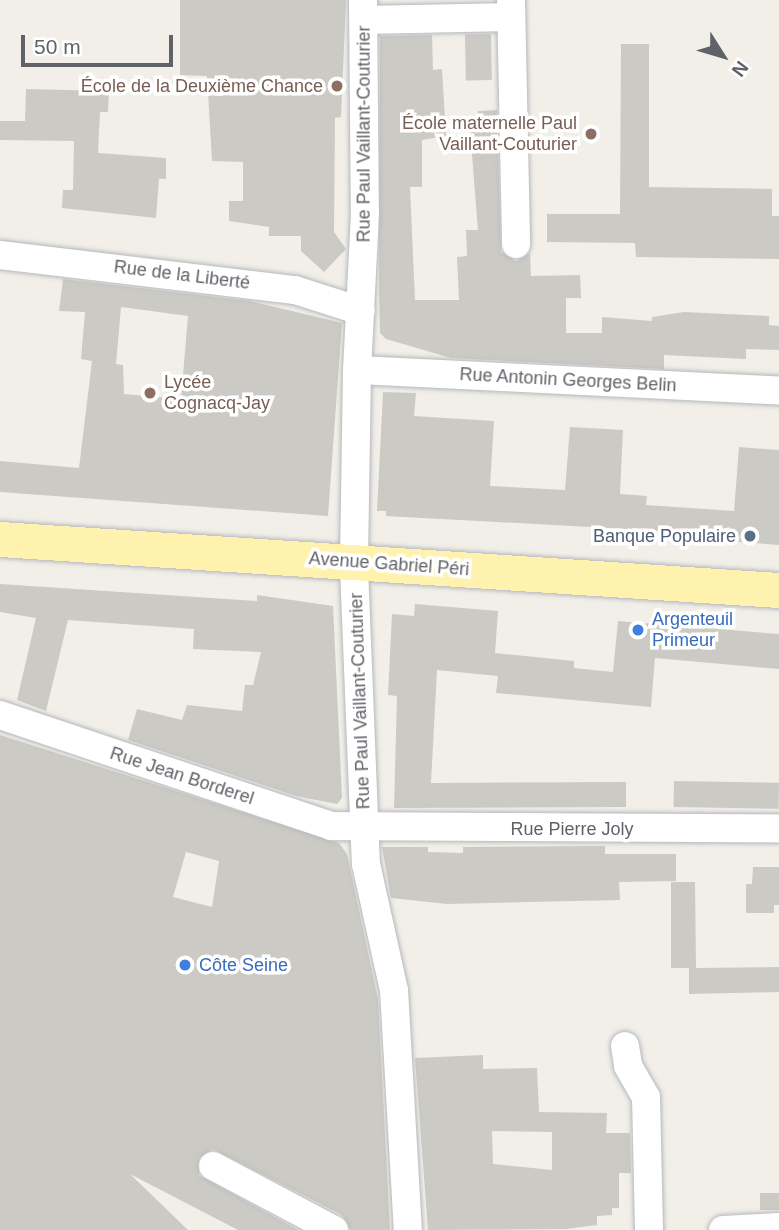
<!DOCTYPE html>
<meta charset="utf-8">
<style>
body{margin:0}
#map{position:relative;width:779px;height:1230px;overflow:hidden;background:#f1efe8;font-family:Arial,sans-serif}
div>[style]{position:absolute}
.building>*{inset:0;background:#cccac5;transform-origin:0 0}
.roads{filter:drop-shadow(0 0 2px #b5b8bc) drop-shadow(0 0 2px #b5b8bc)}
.minor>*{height:28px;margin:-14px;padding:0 14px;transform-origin:14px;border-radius:14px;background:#fff}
.major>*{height:35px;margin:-17.5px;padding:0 17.5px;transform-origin:17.5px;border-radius:17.5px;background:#fff2af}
.dots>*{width:19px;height:19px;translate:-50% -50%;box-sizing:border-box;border:4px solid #fff;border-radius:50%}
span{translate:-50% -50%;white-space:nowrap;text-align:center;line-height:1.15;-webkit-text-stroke:7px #fff;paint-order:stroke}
.education-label{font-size:18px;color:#785e54}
.right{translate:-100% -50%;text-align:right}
.left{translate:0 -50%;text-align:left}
.street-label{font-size:18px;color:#5f6368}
.service-label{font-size:18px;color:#4e5e75}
.shop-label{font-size:18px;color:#366cbe}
.north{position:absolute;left:688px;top:21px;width:70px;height:70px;-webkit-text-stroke:5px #fff;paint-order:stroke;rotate:127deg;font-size:19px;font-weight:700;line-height:28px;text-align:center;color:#5f6368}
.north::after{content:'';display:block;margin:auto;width:24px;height:32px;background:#5f6368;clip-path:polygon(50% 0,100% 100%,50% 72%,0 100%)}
.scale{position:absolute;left:21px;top:35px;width:152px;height:32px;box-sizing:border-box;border:4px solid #5f6368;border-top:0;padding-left:9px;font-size:21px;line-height:24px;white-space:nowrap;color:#5f6368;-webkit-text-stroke:5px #fff;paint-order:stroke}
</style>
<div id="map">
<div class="building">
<i style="clip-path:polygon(180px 0,346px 0,341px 117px,335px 118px,334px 232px,346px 249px,324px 272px,301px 251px,301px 236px,269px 236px,269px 227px,229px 221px,229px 201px,243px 201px,243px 162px,212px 161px,207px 76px,180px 75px)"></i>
<i style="left:491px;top:34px;width:46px;height:26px;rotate:89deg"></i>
<i style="clip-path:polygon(432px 35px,433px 70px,442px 69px,446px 136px,422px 140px,422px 187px,410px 187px,415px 300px,459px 300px,457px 257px,467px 256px,466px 230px,478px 230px,470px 130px,478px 130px,478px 111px,497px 110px,501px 252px,516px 261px,530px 253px,531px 276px,580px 275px,581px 298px,566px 298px,566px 333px,602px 333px,602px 317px,652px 321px,652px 317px,684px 312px,769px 316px,769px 325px,779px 326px,779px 350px,746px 349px,746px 359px,664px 355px,664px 369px,451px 358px,386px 339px,380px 333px,379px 290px,380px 36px)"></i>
<i style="clip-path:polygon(621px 44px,649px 44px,649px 187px,772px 189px,772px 216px,779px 216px,779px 259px,636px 257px,635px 243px,547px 242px,547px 214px,620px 214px)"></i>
<i style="clip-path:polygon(26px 89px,109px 91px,108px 112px,100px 112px,98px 153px,166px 158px,166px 179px,159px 179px,156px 218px,62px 208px,63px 190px,73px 190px,74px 141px,0 140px,0 121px,25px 121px)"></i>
<i style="clip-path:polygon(evenodd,63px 279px,250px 301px,342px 323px,328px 516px,0 492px,0 461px,79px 468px,92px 361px,81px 359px,85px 312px,59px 311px,63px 279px,121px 307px,188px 316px,181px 399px,124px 394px,123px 365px,116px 364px,121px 307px)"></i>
<i style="clip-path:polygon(383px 392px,416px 393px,414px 416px,494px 421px,490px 486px,565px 490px,570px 427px,623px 430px,620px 494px,647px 496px,646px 505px,734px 511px,739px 447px,779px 450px,779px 545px,664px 536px,664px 531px,386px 516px,386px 511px,377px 511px)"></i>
<i style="clip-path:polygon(0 584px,257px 601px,257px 595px,333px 606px,342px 798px,337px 804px,296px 796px,128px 740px,137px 709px,182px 720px,187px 705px,242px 711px,245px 685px,253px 685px,261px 652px,193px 649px,194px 629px,68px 620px,46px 711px,17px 700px,36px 618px,0 612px)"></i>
<i style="clip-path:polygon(415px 604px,498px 611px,495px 653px,574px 661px,574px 668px,613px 672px,618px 621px,779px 634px,779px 669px,655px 658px,651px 707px,496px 693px,498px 676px,437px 670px,431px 783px,626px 782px,626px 807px,394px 808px,397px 696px,388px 695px,392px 614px,414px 616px)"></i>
<i style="clip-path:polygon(evenodd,0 735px,339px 843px,347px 854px,378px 999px,390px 1230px,351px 1230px,342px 1215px,213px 1149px,199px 1158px,199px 1175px,298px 1230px,238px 1230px,130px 1174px,188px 1230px,0 1230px,0 735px,186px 852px,219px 861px,212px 907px,173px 897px,186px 852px)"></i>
<i style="left:674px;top:781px;width:105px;height:26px;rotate:1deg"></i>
<i style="clip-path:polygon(605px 846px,605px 854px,676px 854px,676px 881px,619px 882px,620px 900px,447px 904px,391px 898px,382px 847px,428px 847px,428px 852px,463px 853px,463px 847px)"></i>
<i style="clip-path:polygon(753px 867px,779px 867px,779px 905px,774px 905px,774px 913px,746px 913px,746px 884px,752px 884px)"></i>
<i style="clip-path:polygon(671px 882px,695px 882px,696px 968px,779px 967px,779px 992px,689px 994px,689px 968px,671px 968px)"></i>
<i style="clip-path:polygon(evenodd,483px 1055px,483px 1069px,537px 1068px,539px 1112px,607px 1113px,606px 1133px,630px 1133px,631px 1173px,619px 1173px,619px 1208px,612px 1208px,612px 1215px,597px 1216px,597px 1225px,566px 1229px,428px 1230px,415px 1058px,483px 1055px,492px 1131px,552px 1132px,552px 1170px,493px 1164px,492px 1131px)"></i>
<i style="left:779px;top:1193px;width:17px;height:19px;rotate:90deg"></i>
</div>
<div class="roads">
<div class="minor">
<i style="left:363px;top:0;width:213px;rotate:89.5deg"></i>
<i style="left:365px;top:213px;width:157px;rotate:92.9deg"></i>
<i style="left:357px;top:370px;width:198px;rotate:90.9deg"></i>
<i style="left:354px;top:568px;width:296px;rotate:87.7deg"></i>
<i style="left:366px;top:864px;width:129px;rotate:77.5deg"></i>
<i style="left:394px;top:990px;width:240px;rotate:86.7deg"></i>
<i style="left:511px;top:0;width:244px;rotate:88.8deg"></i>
<i style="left:364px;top:20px;width:147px;rotate:-1.2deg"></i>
<i style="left:0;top:255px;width:297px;rotate:6.8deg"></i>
<i style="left:295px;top:290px;width:69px;rotate:17.7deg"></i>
<i style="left:357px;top:370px;width:423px;rotate:2.8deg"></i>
<i style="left:0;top:715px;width:349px;rotate:18.5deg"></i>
<i style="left:331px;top:826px;width:448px;rotate:0.3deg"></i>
<i style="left:625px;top:1046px;width:20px;rotate:81deg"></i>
<i style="left:628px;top:1066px;width:36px;rotate:60deg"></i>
<i style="left:646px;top:1097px;width:133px;rotate:88.7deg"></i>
<i style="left:213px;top:1166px;width:137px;rotate:27.9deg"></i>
<i style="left:723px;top:1230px;width:56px;rotate:-3.1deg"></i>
</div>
<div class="major">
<i style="left:0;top:539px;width:781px;rotate:3.75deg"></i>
</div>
</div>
<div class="dots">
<i style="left:337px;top:86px;background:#8d6e63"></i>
<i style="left:591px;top:134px;background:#8d6e63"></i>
<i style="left:150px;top:393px;background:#8d6e63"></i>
<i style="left:750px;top:536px;background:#5c6f8a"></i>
<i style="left:638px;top:630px;background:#3f7fe0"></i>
<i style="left:185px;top:965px;background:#3f7fe0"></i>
</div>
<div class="education-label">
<span class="right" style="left:323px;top:86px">École de la Deuxième Chance</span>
<span class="right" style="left:577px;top:134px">École maternelle Paul<br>Vaillant-Couturier</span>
<span class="left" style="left:164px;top:393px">Lycée<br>Cognacq-Jay</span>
</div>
<div class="street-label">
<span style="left:364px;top:134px;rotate:-90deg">Rue Paul Vaillant-Couturier</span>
<span style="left:182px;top:275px;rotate:7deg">Rue de la Liberté</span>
<span style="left:568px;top:380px;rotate:3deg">Rue Antonin Georges Belin</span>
<span style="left:389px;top:564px;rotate:4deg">Avenue Gabriel Péri</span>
<span style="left:360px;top:701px;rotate:-92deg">Rue Paul Vaillant-Couturier</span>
<span style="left:182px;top:776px;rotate:18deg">Rue Jean Borderel</span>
<span style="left:572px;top:829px">Rue Pierre Joly</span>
</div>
<div class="service-label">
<span class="right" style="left:736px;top:536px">Banque Populaire</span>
</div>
<div class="shop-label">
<span class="left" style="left:652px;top:630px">Argenteuil<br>Primeur</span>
<span class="left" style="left:199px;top:965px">Côte Seine</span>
</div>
<div class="north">N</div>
<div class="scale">50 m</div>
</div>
